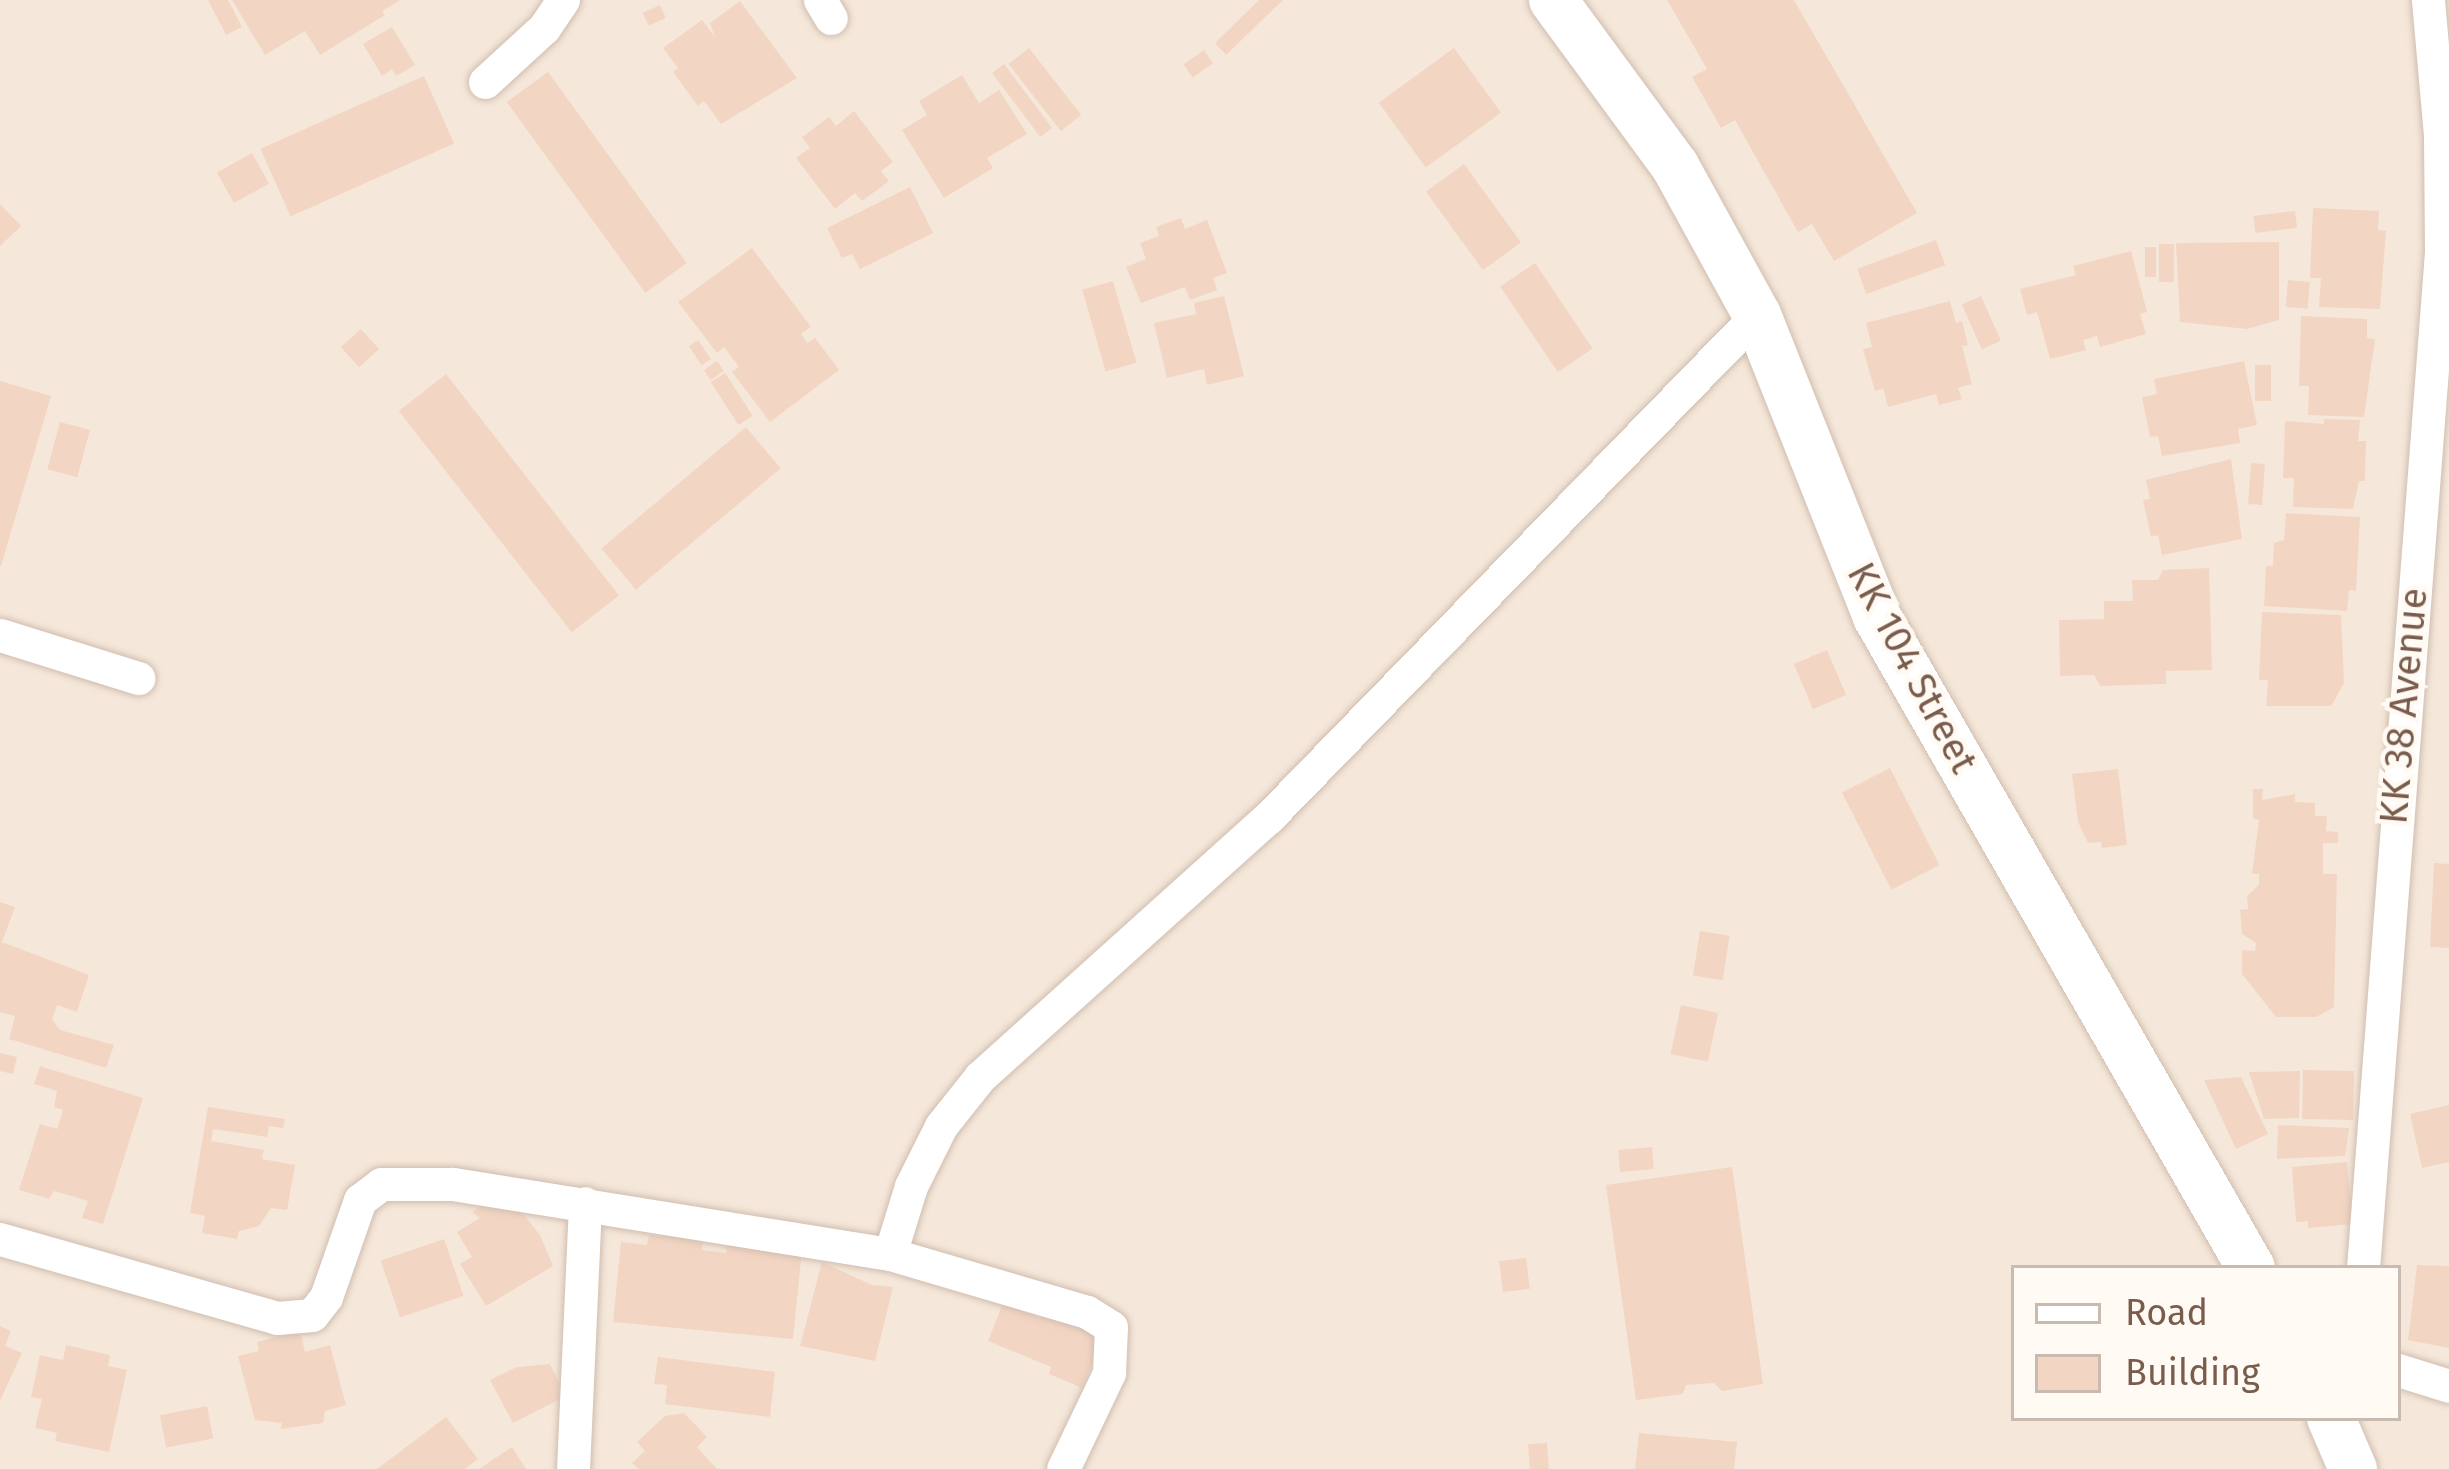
<!DOCTYPE html>
<style>
body{margin:0}
#map{position:relative;width:2449px;height:1469px;overflow:hidden;background:#fdf6ec;font-family:"Fira Sans",sans-serif}
div>[style]{position:absolute}
.residential>*{inset:0;background:#f5e8da}
.building>*{inset:0;background:#f3d5c3;transform-origin:0 0}
.roads{filter:drop-shadow(0 0 3px #d1beb0) drop-shadow(0 0 3px #d1beb0)}
.street>*{height:33px;margin:-16.5px;padding:0 16.5px;transform-origin:16.5px;border-radius:16.5px;background:#fff}
.secondary>*{height:48px;margin:-24px;padding:0 24px;transform-origin:24px;border-radius:24px;background:#fff}
span{translate:-50% -50%;white-space:nowrap;text-align:center;line-height:1.15;-webkit-text-stroke:9px #fffaf3;paint-order:stroke}
.street-label{font-size:39px;color:#7a5c4d}
.legend{position:absolute;left:2011px;top:1265px;width:390px;height:156px;box-sizing:border-box;background:#fffaf3;border:3px solid #cabbb1;margin:0;padding:15px 21px;list-style:none;font-size:36px;color:#7a5c4d}
.legend li{display:flex;align-items:center;gap:24px;height:60px}
.legend b{width:60px;border:3px solid #cabbb1}
</style>
<div id="map">
<div class="residential">
<i style="clip-path:polygon(evenodd,0 0,2449px 0,2449px 1469px,0 1469px,0 0,2014px 1268px,2398px 1268px,2398px 1418px,2014px 1418px,2014px 1268px)"></i>
</div>
<div class="building">
<i style="clip-path:polygon(208px 0,228px 0,242px 27px,226px 35px)"></i>
<i style="clip-path:polygon(232px 0,400px 0,382px 11px,385px 15px,320px 55px,305px 31px,265px 55px)"></i>
<i style="clip-path:polygon(1259px 0,1283px 0,1226px 55px,1215px 43px)"></i>
<i style="clip-path:polygon(1667px 0,1794px 0,1917px 213px,1834px 261px,1812px 224px,1798px 232px,1735px 120px,1721px 128px,1692px 77px,1707px 69px)"></i>
<i style="clip-path:polygon(740px 1px,797px 78px,721px 124px,704px 101px,698px 106px,673px 72px,678px 68px,663px 48px,702px 20px,715px 37px,710px 23px)"></i>
<i style="left:660px;top:5px;width:14px;height:19px;rotate:65deg"></i>
<i style="clip-path:polygon(392px 27px,415px 65px,396px 76px,392px 69px,382px 76px,363px 44px)"></i>
<i style="left:1029px;top:48px;width:85px;height:26px;rotate:52deg"></i>
<i style="left:1454px;top:48px;width:80px;height:93px;rotate:54deg"></i>
<i style="left:1204px;top:50px;width:16px;height:25px;rotate:55deg"></i>
<i style="left:1004px;top:64px;width:80px;height:15px;rotate:53deg"></i>
<i style="left:548px;top:72px;width:236px;height:51px;rotate:54deg"></i>
<i style="clip-path:polygon(962px 75px,979px 103px,999px 90px,1027px 134px,987px 158px,993px 168px,944px 198px,902px 130px,927px 115px,919px 101px)"></i>
<i style="left:424px;top:76px;width:74px;height:179px;rotate:66deg"></i>
<i style="clip-path:polygon(854px 111px,893px 162px,881px 171px,889px 181px,862px 201px,855px 193px,835px 209px,796px 158px,810px 148px,802px 137px,829px 117px,836px 126px)"></i>
<i style="left:252px;top:153px;width:35px;height:40px;rotate:61deg"></i>
<i style="left:1464px;top:164px;width:97px;height:47px;rotate:54deg"></i>
<i style="clip-path:polygon(910px 187px,933px 233px,860px 269px,852px 254px,842px 258px,827px 228px)"></i>
<i style="clip-path:polygon(0 204px,21px 226px,0 246px)"></i>
<i style="clip-path:polygon(2313px 208px,2379px 211px,2378px 230px,2386px 231px,2380px 309px,2319px 307px,2321px 278px,2310px 278px)"></i>
<i style="left:2295px;top:211px;width:17px;height:42px;rotate:83deg"></i>
<i style="clip-path:polygon(1181px 218px,1185px 229px,1207px 220px,1227px 273px,1213px 278px,1217px 290px,1190px 300px,1185px 287px,1141px 303px,1126px 267px,1146px 259px,1140px 243px,1159px 236px,1156px 227px)"></i>
<i style="left:1936px;top:240px;width:27px;height:84px;rotate:70deg"></i>
<i style="clip-path:polygon(2279px 242px,2279px 320px,2247px 329px,2180px 322px,2176px 243px)"></i>
<i style="left:2159px;top:244px;width:15px;height:38px"></i>
<i style="left:2145px;top:247px;width:11px;height:30px"></i>
<i style="clip-path:polygon(752px 248px,811px 327px,801px 334px,807px 343px,815px 338px,839px 370px,770px 422px,732px 372px,739px 367px,724px 347px,717px 353px,678px 302px)"></i>
<i style="clip-path:polygon(2131px 251px,2147px 312px,2140px 314px,2146px 334px,2100px 347px,2097px 336px,2083px 340px,2086px 350px,2050px 359px,2037px 312px,2027px 315px,2020px 289px,2076px 275px,2073px 266px)"></i>
<i style="left:1535px;top:263px;width:103px;height:42px;rotate:56deg"></i>
<i style="left:2288px;top:280px;width:22px;height:27px;rotate:5deg"></i>
<i style="left:1113px;top:281px;width:85px;height:32px;rotate:74deg"></i>
<i style="clip-path:polygon(1224px 296px,1244px 376px,1207px 385px,1204px 369px,1167px 378px,1154px 323px,1196px 314px,1194px 303px)"></i>
<i style="left:1981px;top:296px;width:49px;height:21px;rotate:66deg"></i>
<i style="clip-path:polygon(1950px 301px,1956px 323px,1962px 321px,1968px 345px,1962px 346px,1972px 384px,1958px 388px,1962px 399px,1939px 405px,1936px 394px,1888px 407px,1883px 388px,1875px 391px,1863px 349px,1872px 347px,1866px 323px)"></i>
<i style="clip-path:polygon(2301px 316px,2367px 319px,2367px 338px,2375px 339px,2364px 417px,2308px 415px,2309px 386px,2299px 386px)"></i>
<i style="left:361px;top:329px;width:27px;height:27px;rotate:48deg"></i>
<i style="left:698px;top:340px;width:23px;height:11px;rotate:56deg"></i>
<i style="left:717px;top:361px;width:12px;height:16px;rotate:55deg"></i>
<i style="clip-path:polygon(2244px 361px,2257px 425px,2238px 429px,2240px 443px,2162px 456px,2158px 436px,2150px 437px,2142px 397px,2157px 394px,2154px 379px)"></i>
<i style="left:2255px;top:365px;width:16px;height:36px"></i>
<i style="left:725px;top:373px;width:51px;height:17px;rotate:57deg"></i>
<i style="left:446px;top:374px;width:281px;height:60px;rotate:52deg"></i>
<i style="clip-path:polygon(0 381px,51px 396px,1px 566px,0 566px)"></i>
<i style="clip-path:polygon(2324px 419px,2360px 420px,2358px 441px,2366px 441px,2365px 481px,2359px 481px,2353px 509px,2293px 507px,2294px 478px,2283px 478px,2285px 421px,2324px 424px)"></i>
<i style="left:60px;top:422px;width:31px;height:49px;rotate:15deg"></i>
<i style="left:746px;top:427px;width:54px;height:189px;rotate:50deg"></i>
<i style="clip-path:polygon(2231px 459px,2242px 539px,2162px 555px,2158px 535px,2151px 537px,2143px 500px,2150px 499px,2146px 480px)"></i>
<i style="left:2251px;top:463px;width:14px;height:41px;rotate:4deg"></i>
<i style="clip-path:polygon(2286px 513px,2360px 517px,2356px 591px,2349px 590px,2347px 611px,2264px 606px,2266px 566px,2273px 566px,2274px 543px,2284px 540px)"></i>
<i style="clip-path:polygon(2209px 568px,2212px 670px,2166px 671px,2166px 684px,2100px 686px,2094px 675px,2060px 676px,2059px 620px,2104px 619px,2104px 601px,2133px 601px,2132px 580px,2158px 580px,2163px 570px)"></i>
<i style="clip-path:polygon(2262px 612px,2341px 615px,2344px 683px,2331px 706px,2266px 706px,2268px 680px,2259px 680px)"></i>
<i style="left:1827px;top:650px;width:49px;height:36px;rotate:67deg"></i>
<i style="left:1890px;top:768px;width:109px;height:54px;rotate:63deg"></i>
<i style="clip-path:polygon(2118px 769px,2127px 845px,2102px 848px,2101px 842px,2088px 843px,2078px 822px,2072px 774px)"></i>
<i style="clip-path:polygon(2253px 789px,2263px 789px,2262px 800px,2295px 794px,2295px 802px,2315px 803px,2315px 816px,2327px 816px,2326px 831px,2338px 832px,2338px 843px,2323px 843px,2323px 874px,2337px 874px,2334px 1007px,2316px 1017px,2276px 1017px,2242px 974px,2242px 950px,2255px 951px,2256px 943px,2242px 934px,2240px 910px,2248px 909px,2247px 896px,2259px 885px,2259px 874px,2252px 874px,2259px 820px,2253px 818px)"></i>
<i style="clip-path:polygon(2434px 863px,2449px 864px,2449px 948px,2430px 947px)"></i>
<i style="clip-path:polygon(0 902px,15px 907px,2px 942px,89px 975px,77px 1012px,57px 1005px,52px 1019px,60px 1030px,114px 1045px,106px 1068px,9px 1039px,15px 1016px,0 1012px)"></i>
<i style="left:1700px;top:931px;width:30px;height:45px;rotate:9deg"></i>
<i style="left:1681px;top:1005px;width:38px;height:50px;rotate:12deg"></i>
<i style="clip-path:polygon(0 1053px,17px 1057px,13px 1074px,0 1071px)"></i>
<i style="clip-path:polygon(40px 1066px,143px 1098px,103px 1224px,82px 1218px,88px 1201px,54px 1191px,49px 1199px,19px 1190px,40px 1124px,57px 1129px,63px 1110px,54px 1107px,57px 1091px,34px 1084px)"></i>
<i style="left:2303px;top:1070px;width:51px;height:49px;rotate:1deg"></i>
<i style="clip-path:polygon(2300px 1071px,2299px 1118px,2264px 1119px,2249px 1072px)"></i>
<i style="clip-path:polygon(2241px 1077px,2268px 1134px,2236px 1149px,2204px 1080px)"></i>
<i style="clip-path:polygon(2449px 1105px,2449px 1162px,2422px 1168px,2410px 1114px)"></i>
<i style="clip-path:polygon(208px 1107px,285px 1119px,283px 1128px,269px 1126px,267px 1137px,213px 1129px,211px 1141px,264px 1150px,262px 1159px,295px 1165px,287px 1210px,271px 1208px,259px 1226px,239px 1231px,237px 1239px,202px 1233px,205px 1216px,190px 1213px)"></i>
<i style="clip-path:polygon(2278px 1125px,2349px 1128px,2345px 1156px,2277px 1159px)"></i>
<i style="left:1652px;top:1147px;width:22px;height:34px;rotate:85deg"></i>
<i style="clip-path:polygon(2347px 1162px,2353px 1224px,2308px 1228px,2308px 1221px,2296px 1222px,2292px 1167px)"></i>
<i style="clip-path:polygon(1732px 1167px,1763px 1384px,1722px 1391px,1714px 1383px,1686px 1385px,1683px 1394px,1636px 1400px,1606px 1185px)"></i>
<i style="clip-path:polygon(505px 1192px,540px 1235px,553px 1266px,486px 1306px,460px 1264px,472px 1257px,457px 1232px,480px 1218px,472px 1212px)"></i>
<i style="clip-path:polygon(649px 1235px,703px 1240px,702px 1250px,726px 1253px,727px 1242px,802px 1250px,793px 1339px,613px 1322px,621px 1242px,647px 1245px)"></i>
<i style="left:444px;top:1239px;width:60px;height:67px;rotate:71deg"></i>
<i style="left:1526px;top:1258px;width:31px;height:27px;rotate:83deg"></i>
<i style="clip-path:polygon(822px 1262px,872px 1285px,893px 1287px,875px 1361px,800px 1346px)"></i>
<i style="clip-path:polygon(2417px 1265px,2449px 1266px,2449px 1348px,2408px 1340px)"></i>
<i style="clip-path:polygon(1060px 1293px,1111px 1315px,1082px 1388px,1049px 1374px,1051px 1367px,988px 1341px,1003px 1303px,1040px 1318px)"></i>
<i style="clip-path:polygon(0 1326px,11px 1331px,5px 1346px,22px 1353px,0 1401px)"></i>
<i style="clip-path:polygon(300px 1331px,305px 1352px,330px 1345px,346px 1405px,325px 1411px,323px 1423px,281px 1429px,282px 1423px,255px 1420px,238px 1356px,259px 1351px,257px 1342px)"></i>
<i style="clip-path:polygon(66px 1345px,110px 1355px,108px 1366px,127px 1370px,109px 1452px,55px 1441px,57px 1433px,35px 1428px,42px 1399px,31px 1397px,40px 1355px,63px 1360px)"></i>
<i style="clip-path:polygon(658px 1357px,775px 1372px,770px 1417px,665px 1404px,667px 1385px,654px 1384px)"></i>
<i style="clip-path:polygon(550px 1364px,566px 1396px,513px 1423px,490px 1380px,517px 1367px)"></i>
<i style="left:207px;top:1406px;width:33px;height:48px;rotate:79deg"></i>
<i style="clip-path:polygon(684px 1413px,707px 1437px,697px 1447px,717px 1469px,639px 1469px,632px 1463px,645px 1451px,637px 1442px,665px 1416px)"></i>
<i style="clip-path:polygon(446px 1417px,478px 1459px,465px 1469px,377px 1469px)"></i>
<i style="clip-path:polygon(1639px 1433px,1737px 1442px,1734px 1469px,1635px 1469px)"></i>
<i style="left:1547px;top:1443px;width:26px;height:19px;rotate:86deg"></i>
<i style="clip-path:polygon(512px 1447px,526px 1469px,479px 1469px)"></i>
</div>
<div class="roads">
<div class="street">
<i style="left:820px;top:0;width:21px;rotate:59deg"></i>
<i style="left:485px;top:82px;width:80px;rotate:-42.5deg"></i>
<i style="left:544px;top:28px;width:34px;rotate:-56deg"></i>
<i style="left:0;top:635px;width:145px;rotate:17.3deg"></i>
<i style="left:0;top:1239px;width:288px;rotate:15.9deg"></i>
<i style="left:277px;top:1318px;width:35px;rotate:-5deg"></i>
<i style="left:312px;top:1315px;width:23px;rotate:-52deg"></i>
<i style="left:326px;top:1297px;width:103px;rotate:-70.7deg"></i>
<i style="left:360px;top:1200px;width:26px;rotate:-37deg"></i>
<i style="left:381px;top:1184px;width:72px"></i>
<i style="left:453px;top:1184px;width:443px;rotate:9.1deg"></i>
<i style="left:890px;top:1254px;width:205px;rotate:16.4deg"></i>
<i style="left:1087px;top:1312px;width:28px;rotate:32deg"></i>
<i style="left:1111px;top:1327px;width:46px;rotate:92.5deg"></i>
<i style="left:1109px;top:1373px;width:106px;rotate:115.6deg"></i>
<i style="left:890px;top:1254px;width:71px;rotate:-72.8deg"></i>
<i style="left:911px;top:1186px;width:67px;rotate:-63.4deg"></i>
<i style="left:941px;top:1126px;width:63px;rotate:-51.5deg"></i>
<i style="left:980px;top:1077px;width:387px;rotate:-42deg"></i>
<i style="left:1268px;top:818px;width:702px;rotate:-45.81deg"></i>
<i style="left:2363px;top:1268px;width:1020px;rotate:-85.61deg"></i>
<i style="left:2441px;top:251px;width:116px;rotate:-90.5deg"></i>
<i style="left:2440px;top:135px;width:136px;rotate:-95.1deg"></i>
<i style="left:2398px;top:1370px;width:53px;rotate:17.4deg"></i>
<i style="left:573px;top:1469px;width:266px;rotate:-87.4deg"></i>
</div>
<div class="secondary">
<i style="left:1553px;top:0;width:206px;rotate:53.7deg"></i>
<i style="left:1675px;top:166px;width:170px;rotate:61.2deg"></i>
<i style="left:1757px;top:315px;width:325px;rotate:68.3deg"></i>
<i style="left:1877px;top:617px;width:751px;rotate:60.12deg"></i>
<i style="left:2331px;top:1418px;width:56px;rotate:66.7deg"></i>
</div>
</div>
<div class="street-label">
<span style="left:1912px;top:668px;rotate:62deg">KK 104 Street</span>
<span style="left:2404px;top:706px;rotate:-85deg">KK 38 Avenue</span>
</div>
<ul class="legend">
<li><b style="height:15px;background:#fff"></b>Road</li>
<li><b style="height:33px;background:#f3d5c3"></b>Building</li>
</ul>
</div>
